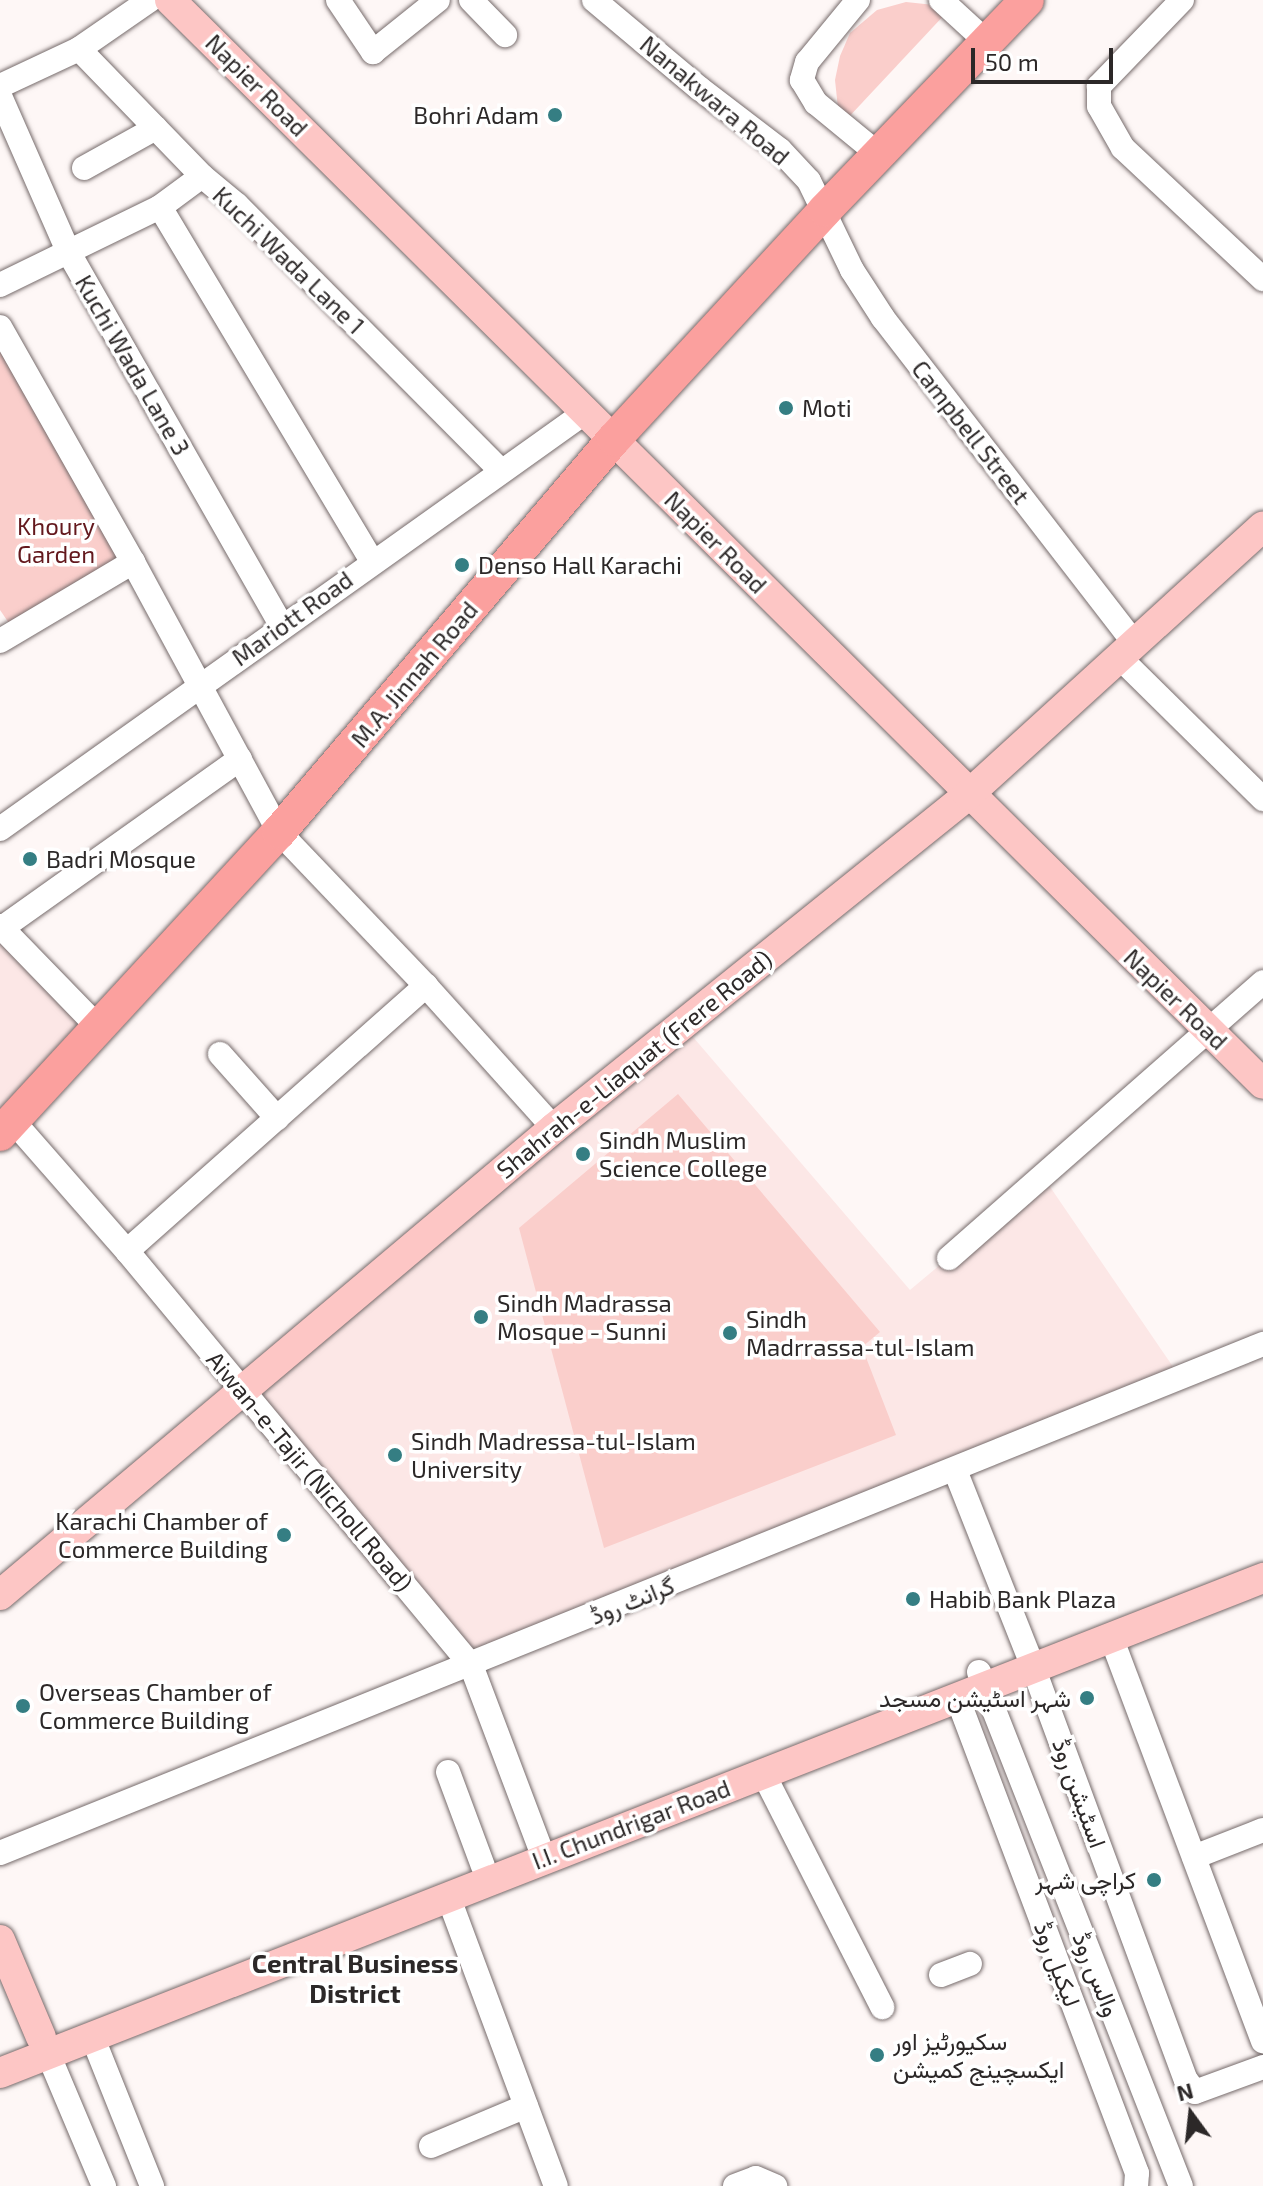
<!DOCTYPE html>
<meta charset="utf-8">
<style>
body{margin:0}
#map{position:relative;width:1263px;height:2186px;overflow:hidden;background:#fef7f6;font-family:"Exo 2",Vazirmatn,sans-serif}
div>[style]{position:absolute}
.built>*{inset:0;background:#fce7e6}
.green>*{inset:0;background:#facecb}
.roads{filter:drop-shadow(0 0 2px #766b6b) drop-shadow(0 0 2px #766b6b)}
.minor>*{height:24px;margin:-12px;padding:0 12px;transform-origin:12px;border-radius:12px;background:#fff}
.major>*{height:30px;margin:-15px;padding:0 15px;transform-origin:15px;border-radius:15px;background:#fdc6c5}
.highway>*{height:34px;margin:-17px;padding:0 17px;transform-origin:17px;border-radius:17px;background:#fba09e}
.dots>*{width:22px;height:22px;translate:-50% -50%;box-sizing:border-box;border:4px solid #fff;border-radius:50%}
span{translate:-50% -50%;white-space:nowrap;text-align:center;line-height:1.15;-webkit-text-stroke:7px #fff;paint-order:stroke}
.street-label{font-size:24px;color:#2c2828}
.poi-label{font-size:24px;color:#2c2828}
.right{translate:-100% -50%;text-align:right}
.left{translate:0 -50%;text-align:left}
.park-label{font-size:24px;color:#63181d}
.neighbourhood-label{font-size:26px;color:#2c2828;font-weight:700}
.north{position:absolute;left:1151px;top:2074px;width:80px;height:80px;-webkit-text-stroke:6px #fff;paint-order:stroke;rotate:345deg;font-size:22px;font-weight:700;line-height:32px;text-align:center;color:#2c2828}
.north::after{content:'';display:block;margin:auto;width:28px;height:36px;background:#2c2828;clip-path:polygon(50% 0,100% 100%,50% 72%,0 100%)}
.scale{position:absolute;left:971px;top:48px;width:142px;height:36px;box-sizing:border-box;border:4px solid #2c2828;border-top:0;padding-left:10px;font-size:24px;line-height:28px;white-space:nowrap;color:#2c2828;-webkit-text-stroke:6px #fff;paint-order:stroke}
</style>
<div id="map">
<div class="built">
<i style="clip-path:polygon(0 926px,99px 1028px,0 1134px)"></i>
<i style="clip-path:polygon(681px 1023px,910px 1290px,1044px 1178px,1180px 1377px,471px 1665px,243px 1389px)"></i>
</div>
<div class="green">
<i style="clip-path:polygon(906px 2px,934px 5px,948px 11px,846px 120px,838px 108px,835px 80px,840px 56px,850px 33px,877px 10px)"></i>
<i style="clip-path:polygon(0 327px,133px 562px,15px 632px,0 610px)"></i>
<i style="clip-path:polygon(678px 1094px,880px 1332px,862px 1347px,896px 1435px,604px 1548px,519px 1228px)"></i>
</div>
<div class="roads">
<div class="minor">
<i style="left:338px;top:0;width:63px;rotate:56.1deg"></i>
<i style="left:373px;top:52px;width:83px;rotate:-38.7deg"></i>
<i style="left:471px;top:0;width:49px;rotate:45.8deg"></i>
<i style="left:594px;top:0;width:137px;rotate:40deg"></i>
<i style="left:699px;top:88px;width:102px;rotate:37.4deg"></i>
<i style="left:780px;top:150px;width:42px;rotate:46.9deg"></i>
<i style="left:809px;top:181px;width:99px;rotate:64.2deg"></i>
<i style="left:852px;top:270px;width:57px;rotate:57.1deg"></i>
<i style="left:883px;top:318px;width:411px;rotate:52.3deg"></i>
<i style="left:858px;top:0;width:80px;rotate:129.4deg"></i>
<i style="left:807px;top:62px;width:19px;rotate:106deg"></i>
<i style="left:802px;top:80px;width:27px;rotate:59deg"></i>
<i style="left:816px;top:103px;width:80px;rotate:39.4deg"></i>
<i style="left:941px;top:0;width:64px;rotate:42.5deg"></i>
<i style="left:1182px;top:0;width:120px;rotate:134deg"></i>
<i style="left:1099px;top:86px;width:20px;rotate:90deg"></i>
<i style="left:1099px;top:106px;width:48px;rotate:60.3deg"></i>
<i style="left:1123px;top:148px;width:192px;rotate:43.1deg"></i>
<i style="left:79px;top:49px;width:177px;rotate:45.9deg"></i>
<i style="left:202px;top:176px;width:45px;rotate:39.6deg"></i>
<i style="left:237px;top:205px;width:375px;rotate:45.2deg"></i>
<i style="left:0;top:86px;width:87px;rotate:-25.1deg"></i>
<i style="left:79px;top:49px;width:86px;rotate:-34.6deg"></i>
<i style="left:0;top:96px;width:171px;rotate:66.3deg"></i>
<i style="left:69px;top:253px;width:430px;rotate:60.3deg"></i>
<i style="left:84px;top:168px;width:82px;rotate:-29.1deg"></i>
<i style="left:160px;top:207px;width:413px;rotate:59.1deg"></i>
<i style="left:0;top:285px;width:178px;rotate:-26deg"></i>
<i style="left:160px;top:207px;width:52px;rotate:-36.4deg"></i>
<i style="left:0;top:327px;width:270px;rotate:60.5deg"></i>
<i style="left:133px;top:562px;width:307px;rotate:61.6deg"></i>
<i style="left:279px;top:832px;width:213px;rotate:46.3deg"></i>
<i style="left:426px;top:986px;width:191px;rotate:48deg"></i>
<i style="left:0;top:641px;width:155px;rotate:-30.7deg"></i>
<i style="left:1120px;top:658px;width:201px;rotate:44.6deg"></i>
<i style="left:0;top:829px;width:721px;rotate:-35.45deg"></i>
<i style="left:0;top:926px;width:142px;rotate:45.9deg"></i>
<i style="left:2px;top:928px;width:292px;rotate:-35.4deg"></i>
<i style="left:220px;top:1054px;width:86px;rotate:48.3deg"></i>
<i style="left:13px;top:1121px;width:173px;rotate:48.8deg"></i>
<i style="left:127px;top:1251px;width:538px;rotate:50.28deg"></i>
<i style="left:471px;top:1665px;width:206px;rotate:69.3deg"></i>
<i style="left:127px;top:1251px;width:400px;rotate:-41.6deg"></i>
<i style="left:949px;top:1258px;width:418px;rotate:-41.3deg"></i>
<i style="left:955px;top:1470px;width:212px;rotate:68.4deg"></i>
<i style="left:1033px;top:1667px;width:440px;rotate:69.7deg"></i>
<i style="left:1186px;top:2080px;width:15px;rotate:53deg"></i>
<i style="left:1195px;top:2092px;width:72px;rotate:-20.2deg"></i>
<i style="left:1111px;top:1637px;width:432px;rotate:69.4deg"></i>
<i style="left:979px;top:1672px;width:552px;rotate:68.55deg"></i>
<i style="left:957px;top:1697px;width:509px;rotate:69.29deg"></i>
<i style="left:1137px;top:2173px;width:13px;rotate:94deg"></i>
<i style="left:448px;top:1772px;width:100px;rotate:69.6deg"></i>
<i style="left:763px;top:1773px;width:263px;rotate:63deg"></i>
<i style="left:0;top:1853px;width:1362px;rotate:-21.95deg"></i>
<i style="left:1194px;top:1857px;width:74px;rotate:-21.4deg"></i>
<i style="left:448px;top:1896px;width:309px;rotate:69.6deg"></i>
<i style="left:941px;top:1975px;width:31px;rotate:-21deg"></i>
<i style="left:92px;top:2036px;width:162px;rotate:68.2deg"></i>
<i style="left:41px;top:2037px;width:162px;rotate:67.1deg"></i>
<i style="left:431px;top:2146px;width:103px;rotate:-22.8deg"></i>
<i style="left:735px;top:2186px;width:22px;rotate:-21deg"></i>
<i style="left:756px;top:2178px;width:21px;rotate:23deg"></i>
</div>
<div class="major">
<i style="left:170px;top:0;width:1539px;rotate:44.76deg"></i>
<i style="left:0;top:1595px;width:725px;rotate:-40.13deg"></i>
<i style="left:554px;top:1128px;width:531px;rotate:-38.81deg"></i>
<i style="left:968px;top:795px;width:399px;rotate:-42.3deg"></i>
<i style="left:0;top:1940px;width:105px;rotate:67.1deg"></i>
<i style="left:0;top:2073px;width:1357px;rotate:-21.4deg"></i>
</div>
<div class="highway">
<i style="left:0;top:1134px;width:411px;rotate:-47.3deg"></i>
<i style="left:279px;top:832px;width:516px;rotate:-49.56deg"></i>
<i style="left:614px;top:439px;width:311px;rotate:-47.3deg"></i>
<i style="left:825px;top:210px;width:291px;rotate:-46.1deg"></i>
</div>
</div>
<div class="dots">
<i style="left:555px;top:115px;background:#357e83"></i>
<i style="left:786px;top:408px;background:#357e83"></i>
<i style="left:462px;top:565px;background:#357e83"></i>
<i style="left:30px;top:859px;background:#357e83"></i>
<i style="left:583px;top:1154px;background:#357e83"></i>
<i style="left:481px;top:1317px;background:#357e83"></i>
<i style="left:730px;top:1333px;background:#357e83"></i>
<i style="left:395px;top:1455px;background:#357e83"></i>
<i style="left:284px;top:1535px;background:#357e83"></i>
<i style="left:913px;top:1599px;background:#357e83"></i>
<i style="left:1087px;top:1698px;background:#357e83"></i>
<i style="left:23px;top:1706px;background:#357e83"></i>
<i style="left:1154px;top:1880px;background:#357e83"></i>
<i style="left:877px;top:2055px;background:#357e83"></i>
</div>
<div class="street-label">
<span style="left:257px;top:85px;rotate:45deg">Napier Road</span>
<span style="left:715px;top:100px;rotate:40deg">Nanakwara Road</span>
<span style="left:289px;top:260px;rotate:44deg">Kuchi Wada Lane 1</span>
<span style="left:133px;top:365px;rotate:60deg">Kuchi Wada Lane 3</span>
<span style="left:971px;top:432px;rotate:52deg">Campbell Street</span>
<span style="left:716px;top:542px;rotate:45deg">Napier Road</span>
<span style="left:292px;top:618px;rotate:-36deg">Mariott Road</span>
<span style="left:414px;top:674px;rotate:-50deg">M.A. Jinnah Road</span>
<span style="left:1176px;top:999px;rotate:44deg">Napier Road</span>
<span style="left:634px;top:1064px;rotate:-39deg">Shahrah-e-Liaquat (Frere Road)</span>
<span style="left:310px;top:1471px;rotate:50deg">Aiwan-e-Tajir (Nicholl Road)</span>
<span style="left:632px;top:1600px;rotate:-22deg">گرانٹ روڈ</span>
<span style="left:1080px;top:1793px;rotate:70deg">اسٹیشن روڈ</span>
<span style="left:631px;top:1824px;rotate:-21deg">I.I. Chundrigar Road</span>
<span style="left:1058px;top:1964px;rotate:69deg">لیکیل روڈ</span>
<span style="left:1097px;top:1974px;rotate:68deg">والس روڈ</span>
</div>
<div class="poi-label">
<span class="right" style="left:539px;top:115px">Bohri Adam</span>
<span class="left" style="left:802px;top:408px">Moti</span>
<span class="left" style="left:478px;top:565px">Denso Hall Karachi</span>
<span class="left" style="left:46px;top:859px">Badri Mosque</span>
<span class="left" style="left:599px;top:1154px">Sindh Muslim<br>Science College</span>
<span class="left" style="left:497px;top:1317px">Sindh Madrassa<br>Mosque - Sunni</span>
<span class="left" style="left:746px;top:1333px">Sindh<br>Madrrassa-tul-Islam</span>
<span class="left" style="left:411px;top:1455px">Sindh Madressa-tul-Islam<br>University</span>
<span class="right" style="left:268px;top:1535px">Karachi Chamber of<br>Commerce Building</span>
<span class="left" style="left:929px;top:1599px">Habib Bank Plaza</span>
<span class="left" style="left:39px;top:1706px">Overseas Chamber of<br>Commerce Building</span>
<span class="right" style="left:1071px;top:1698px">شہر اسٹیشن مسجد</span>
<span class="right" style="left:1136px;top:1880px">کراچی شہر</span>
<span class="left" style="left:893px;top:2055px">سکیورٹیز اور<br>ایکسچینج کمیشن</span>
</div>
<div class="park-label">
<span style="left:56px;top:540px">Khoury<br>Garden</span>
</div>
<div class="neighbourhood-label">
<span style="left:355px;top:1978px">Central Business<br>District</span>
</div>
<div class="north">N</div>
<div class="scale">50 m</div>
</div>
